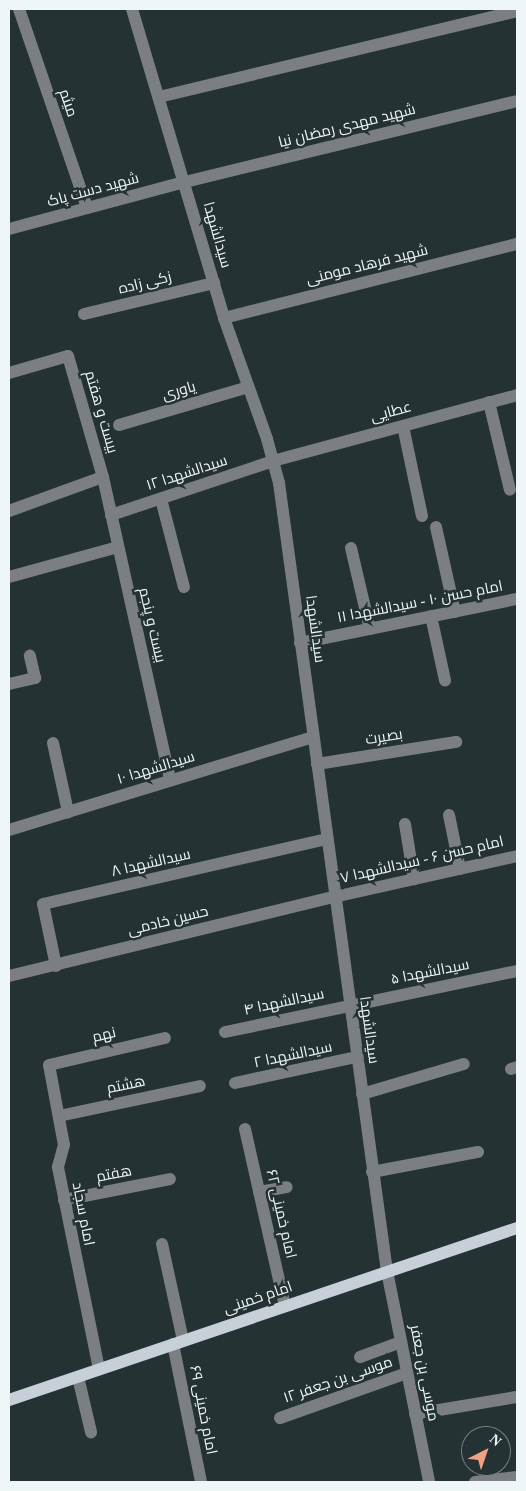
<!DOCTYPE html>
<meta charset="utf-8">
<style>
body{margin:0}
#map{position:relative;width:526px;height:1491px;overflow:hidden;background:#253234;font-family:"Times New Roman",Cairo,serif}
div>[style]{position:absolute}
.minor>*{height:12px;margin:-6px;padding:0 6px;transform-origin:6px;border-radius:6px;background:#7b7f83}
.major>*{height:12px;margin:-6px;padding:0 6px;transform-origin:6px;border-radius:6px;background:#c7d0d8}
span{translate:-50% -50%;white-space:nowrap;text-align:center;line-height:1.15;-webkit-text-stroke:5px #253234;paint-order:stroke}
.street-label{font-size:15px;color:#eef6f7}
.frame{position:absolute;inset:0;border:10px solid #eef6f7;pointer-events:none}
.north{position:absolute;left:461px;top:1426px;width:50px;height:50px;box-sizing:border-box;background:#253234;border:1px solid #758082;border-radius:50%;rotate:41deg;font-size:14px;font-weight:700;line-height:20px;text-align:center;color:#eef6f7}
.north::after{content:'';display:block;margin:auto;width:18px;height:22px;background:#f39f86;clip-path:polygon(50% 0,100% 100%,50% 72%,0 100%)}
</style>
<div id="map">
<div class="minor">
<i style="left:19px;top:9px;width:210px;rotate:71.1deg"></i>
<i style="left:132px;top:9px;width:322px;rotate:73.4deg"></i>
<i style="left:224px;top:318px;width:128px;rotate:70.4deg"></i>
<i style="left:267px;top:439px;width:46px;rotate:74.7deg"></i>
<i style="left:279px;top:483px;width:795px;rotate:82.2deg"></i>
<i style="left:387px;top:1271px;width:215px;rotate:78.7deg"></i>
<i style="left:159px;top:97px;width:368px;rotate:-13.5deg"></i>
<i style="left:9px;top:229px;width:182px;rotate:-15deg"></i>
<i style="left:185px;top:182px;width:342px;rotate:-13.7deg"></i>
<i style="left:84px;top:314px;width:134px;rotate:-13.4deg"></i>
<i style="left:224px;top:318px;width:302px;rotate:-14.2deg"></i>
<i style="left:9px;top:373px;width:61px;rotate:-16.1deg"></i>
<i style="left:68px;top:356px;width:126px;rotate:73.9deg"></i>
<i style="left:103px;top:477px;width:310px;rotate:77.5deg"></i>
<i style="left:489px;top:402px;width:90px;rotate:76.6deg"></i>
<i style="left:119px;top:425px;width:134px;rotate:-16.4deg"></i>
<i style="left:403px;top:426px;width:92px;rotate:78.1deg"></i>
<i style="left:161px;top:499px;width:91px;rotate:75.4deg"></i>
<i style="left:9px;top:511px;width:100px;rotate:-19.9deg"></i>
<i style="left:111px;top:515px;width:171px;rotate:-18.4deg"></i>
<i style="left:273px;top:461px;width:253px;rotate:-15.1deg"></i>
<i style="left:436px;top:527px;width:87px;rotate:77.4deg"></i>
<i style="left:351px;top:548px;width:83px;rotate:76.8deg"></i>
<i style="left:9px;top:577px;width:113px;rotate:-15.4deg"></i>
<i style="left:431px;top:616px;width:66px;rotate:77.7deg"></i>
<i style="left:300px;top:643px;width:221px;rotate:-11.5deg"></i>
<i style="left:9px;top:684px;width:27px;rotate:-13deg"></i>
<i style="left:35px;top:678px;width:23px;rotate:-103deg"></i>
<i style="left:53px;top:743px;width:71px;rotate:77.7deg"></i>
<i style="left:317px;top:764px;width:141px;rotate:-9deg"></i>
<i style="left:449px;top:815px;width:55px;rotate:78.5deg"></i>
<i style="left:405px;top:824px;width:56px;rotate:80.7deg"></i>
<i style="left:9px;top:830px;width:318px;rotate:-17deg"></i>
<i style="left:56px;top:966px;width:63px;rotate:-101.8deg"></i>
<i style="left:43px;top:904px;width:290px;rotate:-12.9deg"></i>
<i style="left:9px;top:976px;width:334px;rotate:-13.7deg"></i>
<i style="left:334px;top:897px;width:188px;rotate:-12.6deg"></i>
<i style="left:225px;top:1032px;width:298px;rotate:-11.8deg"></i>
<i style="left:511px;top:1069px;width:6px;rotate:-18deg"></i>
<i style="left:235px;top:1083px;width:124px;rotate:-12.1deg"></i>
<i style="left:362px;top:1094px;width:106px;rotate:-16.4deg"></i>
<i style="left:59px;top:1116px;width:144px;rotate:-12deg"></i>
<i style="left:245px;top:1129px;width:181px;rotate:77.3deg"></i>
<i style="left:372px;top:1172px;width:108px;rotate:-10.7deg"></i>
<i style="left:259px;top:1192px;width:28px;rotate:-10deg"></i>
<i style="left:64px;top:1200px;width:108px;rotate:-11.2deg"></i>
<i style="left:162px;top:1244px;width:98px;rotate:77.7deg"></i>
<i style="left:173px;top:1344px;width:141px;rotate:78.5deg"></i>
<i style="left:360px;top:1357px;width:44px;rotate:-20.1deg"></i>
<i style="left:99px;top:1369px;width:206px;rotate:-101.5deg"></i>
<i style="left:58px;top:1167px;width:23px;rotate:-75deg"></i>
<i style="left:64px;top:1145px;width:81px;rotate:-100.6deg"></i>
<i style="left:49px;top:1065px;width:119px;rotate:-13.1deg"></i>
<i style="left:78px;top:1377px;width:57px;rotate:76.7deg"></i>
<i style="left:415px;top:1414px;width:103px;rotate:-9.5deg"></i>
<i style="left:280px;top:1418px;width:135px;rotate:-19.5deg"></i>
<i style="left:475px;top:1482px;width:42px;rotate:-6.8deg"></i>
</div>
<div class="major">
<i style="left:9px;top:1400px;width:536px;rotate:-18.71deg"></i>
</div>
<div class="street-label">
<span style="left:68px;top:103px;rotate:71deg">میثم</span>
<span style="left:347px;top:126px;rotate:-14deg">شهید مهدی رمضان نیا</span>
<span style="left:93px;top:190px;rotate:-15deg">شهید دست پاک</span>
<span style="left:217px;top:235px;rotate:74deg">سیدالشهدا</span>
<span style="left:367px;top:265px;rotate:-14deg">شهید فرهاد مومنی</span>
<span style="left:145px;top:283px;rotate:-14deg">زکی زاده</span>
<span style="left:179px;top:391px;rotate:-16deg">یاوری</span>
<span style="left:101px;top:412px;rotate:74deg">بیست و هفتم</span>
<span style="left:391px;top:412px;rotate:-15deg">عطایی</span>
<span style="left:187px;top:473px;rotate:-18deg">سیدالشهدا ۱۲</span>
<span style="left:420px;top:602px;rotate:-11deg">امام حسن ۱۰ - سیدالشهدا ۱۱</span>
<span style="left:152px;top:625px;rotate:77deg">بیست و پنجم</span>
<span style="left:315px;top:629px;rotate:82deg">سیدالشهدا</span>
<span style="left:384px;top:737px;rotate:-9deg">بصیرت</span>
<span style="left:156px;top:768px;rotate:-17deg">سیدالشهدا ۱۰</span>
<span style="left:422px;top:860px;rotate:-13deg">امام حسن ۶ - سیدالشهدا ۷</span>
<span style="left:151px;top:863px;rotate:-13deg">سیدالشهدا ۸</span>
<span style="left:168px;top:921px;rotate:-14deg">حسین خادمی</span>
<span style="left:430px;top:972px;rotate:-11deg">سیدالشهدا ۵</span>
<span style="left:284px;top:1002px;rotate:-12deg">سیدالشهدا ۴</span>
<span style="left:369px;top:1030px;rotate:82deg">سیدالشهدا</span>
<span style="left:104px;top:1035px;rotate:-13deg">نهم</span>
<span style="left:293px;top:1055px;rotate:-12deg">سیدالشهدا ۲</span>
<span style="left:126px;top:1085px;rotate:-12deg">هشتم</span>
<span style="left:114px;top:1174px;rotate:-11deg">هفتم</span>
<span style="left:83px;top:1214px;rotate:79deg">امام سجاد</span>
<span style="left:281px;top:1214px;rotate:77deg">امام خمینی ۶۲</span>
<span style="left:258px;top:1298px;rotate:-19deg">امام خمینی</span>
<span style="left:424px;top:1373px;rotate:79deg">موسی بن جعفر</span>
<span style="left:338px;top:1380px;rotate:-19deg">موسی بن جعفر ۱۲</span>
<span style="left:203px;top:1410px;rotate:79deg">امام خمینی ۶۹</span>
</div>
<div class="frame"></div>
<div class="north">N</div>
</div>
